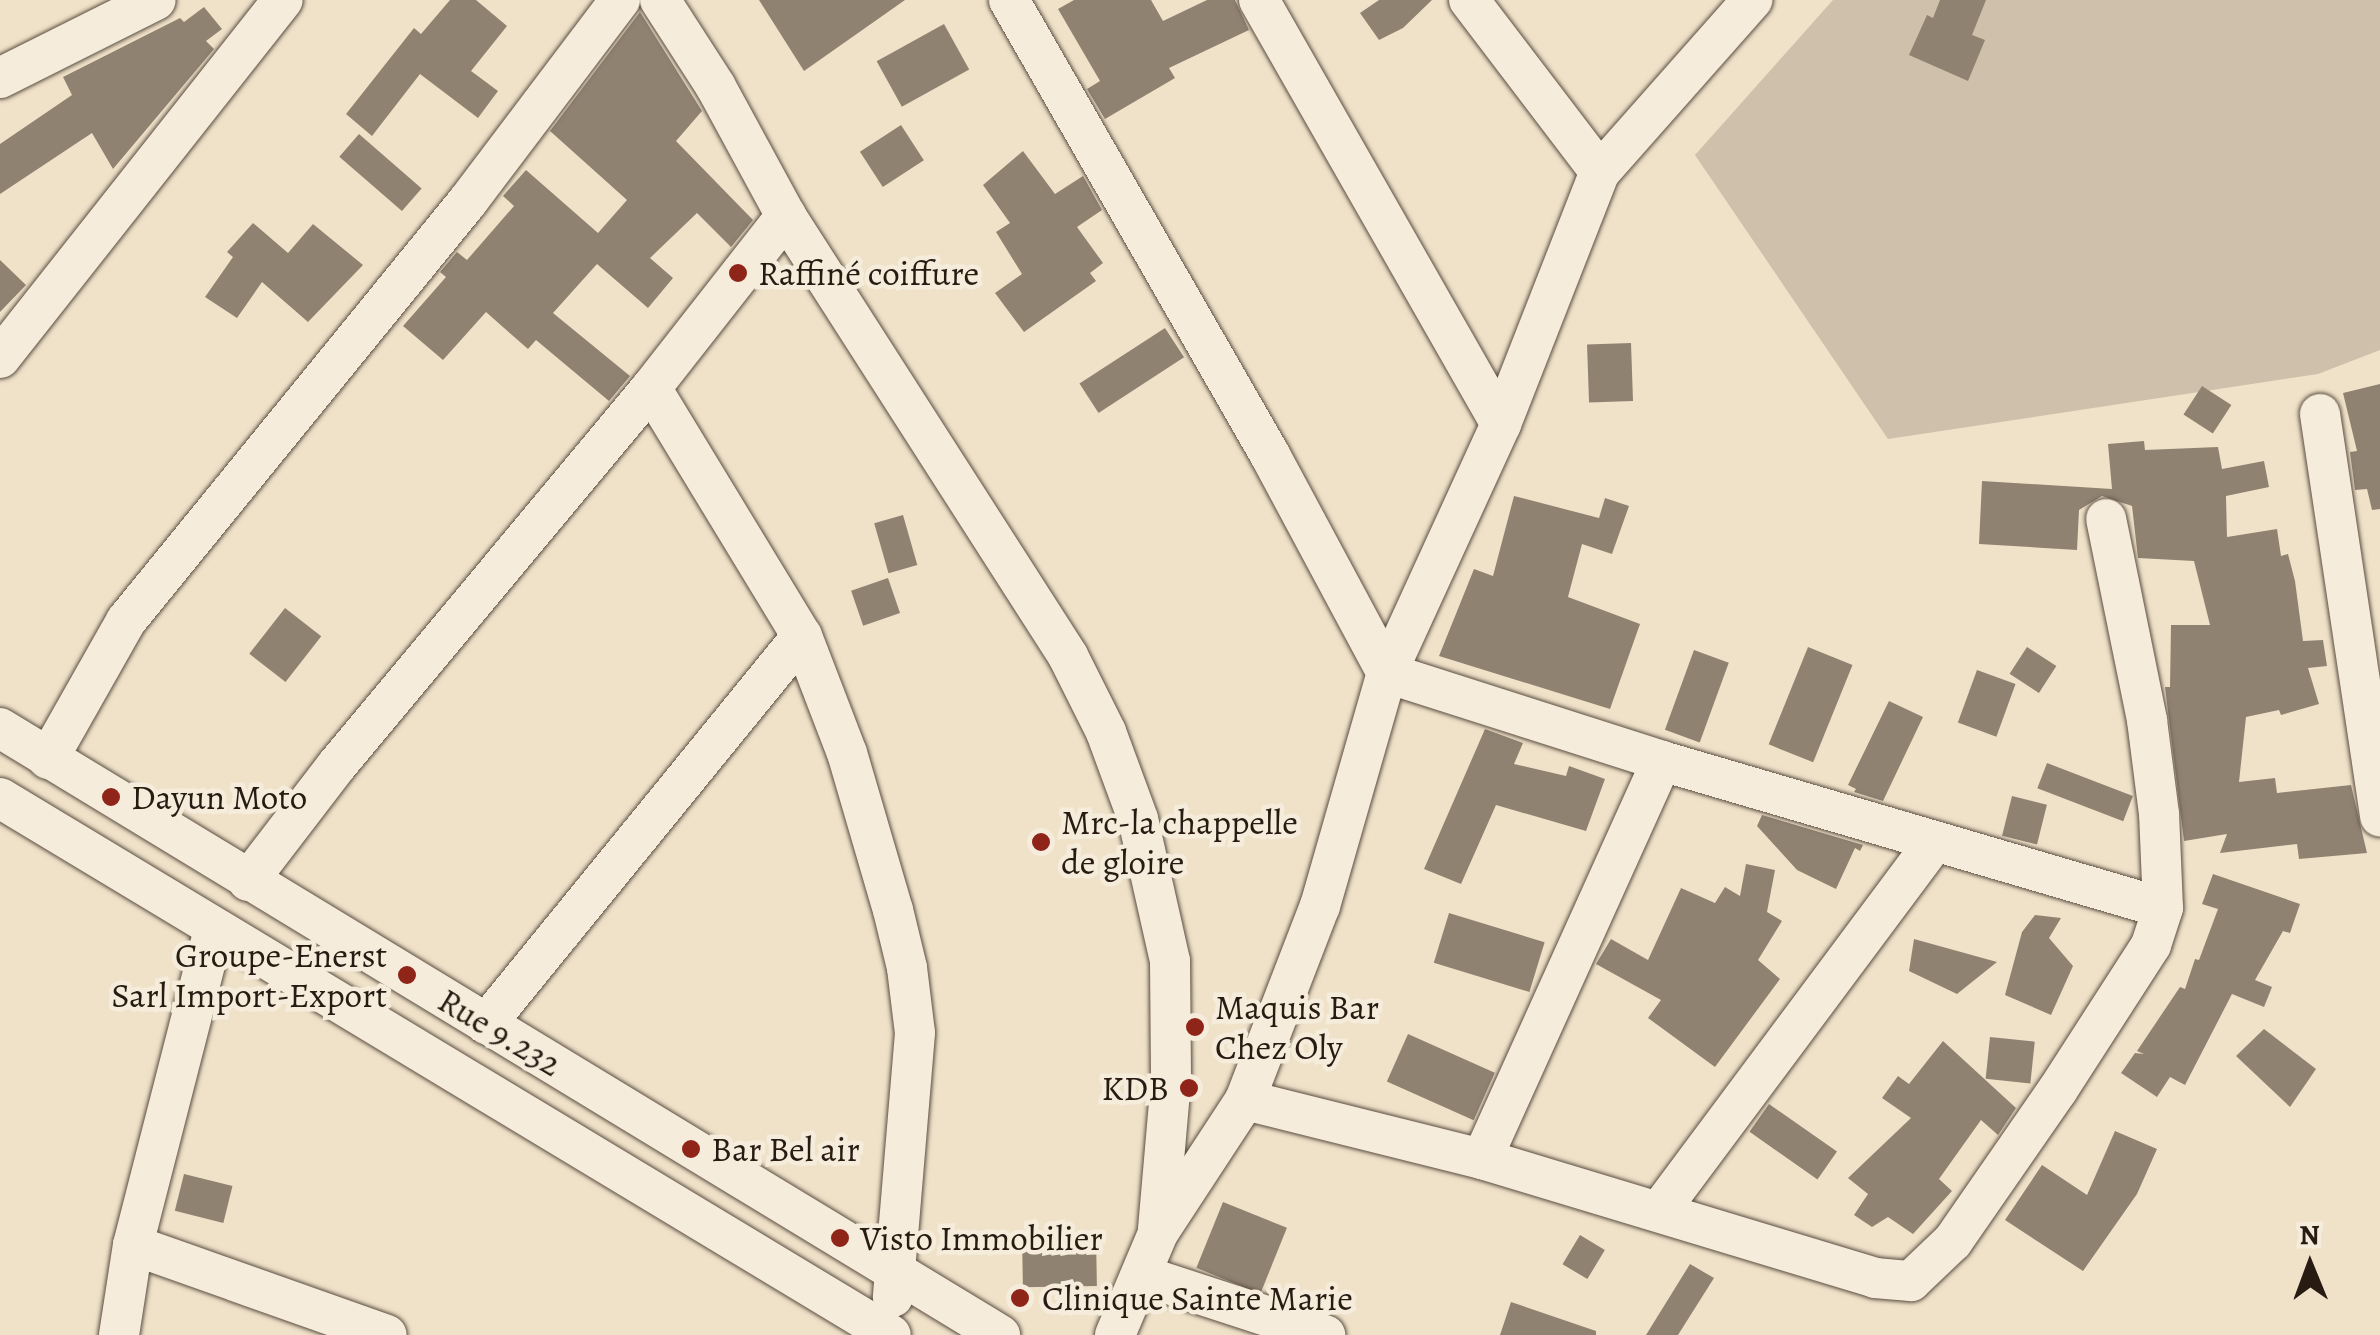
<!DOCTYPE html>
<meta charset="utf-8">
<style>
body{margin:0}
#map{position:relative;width:2380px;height:1335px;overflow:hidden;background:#f0e2c9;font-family:Alegreya,serif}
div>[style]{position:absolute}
.green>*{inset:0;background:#cec0aa}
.building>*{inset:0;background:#908271;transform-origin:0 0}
.roads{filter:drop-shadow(0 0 2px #5a4d40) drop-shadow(0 0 2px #5a4d40)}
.minor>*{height:40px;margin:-20px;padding:0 20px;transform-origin:20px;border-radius:20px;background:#f5ecdc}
.dots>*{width:28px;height:28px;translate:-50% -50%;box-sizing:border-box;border:5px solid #f5ecdc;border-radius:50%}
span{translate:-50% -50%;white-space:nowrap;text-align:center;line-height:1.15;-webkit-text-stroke:9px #f5ecdc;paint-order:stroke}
.poi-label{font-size:35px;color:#281b12}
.left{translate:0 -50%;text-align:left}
.right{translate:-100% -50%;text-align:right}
.street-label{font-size:35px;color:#281b12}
.north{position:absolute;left:2260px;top:1215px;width:100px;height:100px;-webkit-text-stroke:8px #f5ecdc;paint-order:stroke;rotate:359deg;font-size:28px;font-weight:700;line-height:40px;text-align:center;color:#281b12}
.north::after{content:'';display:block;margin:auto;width:35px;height:45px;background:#281b12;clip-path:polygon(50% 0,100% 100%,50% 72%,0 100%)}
</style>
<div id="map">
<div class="green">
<i style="clip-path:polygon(1833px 0,2380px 0,2380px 350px,2318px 374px,1888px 439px,1695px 155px)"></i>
</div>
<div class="building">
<i style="clip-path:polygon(450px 0,476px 0,507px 26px,471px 71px,498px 91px,478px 118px,420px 74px,372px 136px,346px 114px,414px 28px,421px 34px)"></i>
<i style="clip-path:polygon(759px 0,905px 0,804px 71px)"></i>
<i style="clip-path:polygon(1074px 0,1151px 0,1163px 21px,1207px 0,1235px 0,1249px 30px,1169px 68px,1175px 78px,1105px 119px,1087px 89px,1100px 81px,1058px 9px)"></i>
<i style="clip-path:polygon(1379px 0,1432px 0,1403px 28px,1379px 40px,1360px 13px)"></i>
<i style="clip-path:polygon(1940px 0,1986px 0,1972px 35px,1985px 40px,1968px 81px,1909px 55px,1927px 15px,1933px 18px)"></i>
<i style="clip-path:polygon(204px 7px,222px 29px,206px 41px,214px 49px,113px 169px,92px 133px,0 194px,0 144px,72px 95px,63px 77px,180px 18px,184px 22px)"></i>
<i style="clip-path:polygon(640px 12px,702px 111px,676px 141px,753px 220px,731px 247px,697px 213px,650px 258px,673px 278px,648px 308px,597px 264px,553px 313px,630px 376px,609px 401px,536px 340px,528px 349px,486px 312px,443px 360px,403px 326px,446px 277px,440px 272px,457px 252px,467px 260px,514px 206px,503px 196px,526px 170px,598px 233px,627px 200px,550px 131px)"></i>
<i style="left:944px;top:24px;width:52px;height:77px;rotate:61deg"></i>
<i style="left:901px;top:125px;width:42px;height:49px;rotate:57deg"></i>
<i style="left:359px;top:134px;width:83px;height:30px;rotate:41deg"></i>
<i style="clip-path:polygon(1023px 151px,1055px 194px,1083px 176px,1102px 210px,1077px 227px,1103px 263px,1090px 273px,1096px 281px,1024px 332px,995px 293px,1022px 274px,996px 232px,1010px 223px,983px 185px)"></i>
<i style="clip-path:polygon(253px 223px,288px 253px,313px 224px,363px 265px,308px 322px,262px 282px,237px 318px,205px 297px,233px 257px,227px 252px)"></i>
<i style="clip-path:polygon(0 260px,26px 285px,0 312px)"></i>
<i style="left:1165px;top:328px;width:35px;height:102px;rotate:57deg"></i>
<i style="left:1631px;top:343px;width:58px;height:44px;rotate:88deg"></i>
<i style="clip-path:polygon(2380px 384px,2380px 509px,2372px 510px,2367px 489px,2355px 490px,2350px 452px,2357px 451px,2343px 393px)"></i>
<i style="left:2202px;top:386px;width:35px;height:34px;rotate:33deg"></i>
<i style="clip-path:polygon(2144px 441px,2145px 450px,2218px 447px,2222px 469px,2264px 461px,2269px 487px,2226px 496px,2227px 537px,2277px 529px,2281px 556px,2288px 554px,2295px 581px,2303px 641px,2323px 640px,2327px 666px,2308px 668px,2319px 704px,2281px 715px,2279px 710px,2246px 717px,2239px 782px,2275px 778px,2277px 793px,2351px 785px,2367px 853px,2299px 859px,2297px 844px,2220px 853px,2227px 834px,2184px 841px,2165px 687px,2170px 687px,2171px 625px,2210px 625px,2194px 561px,2138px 558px,2132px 506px,2102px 496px,2079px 510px,2077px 550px,1979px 544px,1982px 481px,2112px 489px,2108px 444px)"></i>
<i style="clip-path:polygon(1514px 496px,1599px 518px,1605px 498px,1629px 506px,1612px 554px,1582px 544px,1568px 597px,1640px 624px,1610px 709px,1439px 656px,1474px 569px,1493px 576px)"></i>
<i style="left:903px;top:515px;width:52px;height:30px;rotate:74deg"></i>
<i style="left:888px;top:578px;width:37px;height:39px;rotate:71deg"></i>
<i style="left:285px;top:608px;width:46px;height:58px;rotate:38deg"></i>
<i style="left:1808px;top:647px;width:48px;height:105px;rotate:22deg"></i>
<i style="left:2027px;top:647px;width:35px;height:32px;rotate:33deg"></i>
<i style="left:1694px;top:650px;width:37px;height:85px;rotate:20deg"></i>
<i style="left:1977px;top:670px;width:41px;height:56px;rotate:20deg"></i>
<i style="clip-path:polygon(1889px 701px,1923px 717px,1883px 801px,1854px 792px,1856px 789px,1848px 785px)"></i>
<i style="clip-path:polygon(1485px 729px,1523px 743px,1514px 764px,1566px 776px,1569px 766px,1605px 779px,1586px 831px,1496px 805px,1461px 884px,1424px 869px)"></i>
<i style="left:2047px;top:763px;width:92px;height:27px;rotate:21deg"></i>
<i style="left:2012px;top:796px;width:36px;height:41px;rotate:14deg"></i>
<i style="clip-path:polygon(1762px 815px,1863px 845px,1860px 851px,1855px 848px,1836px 889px,1797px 870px,1757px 826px)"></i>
<i style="clip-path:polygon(1746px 864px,1775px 870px,1767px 912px,1782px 921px,1758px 960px,1780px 979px,1715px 1067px,1648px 1018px,1661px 1000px,1596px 964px,1611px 939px,1648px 960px,1681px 888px,1715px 903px,1725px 887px,1740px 896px)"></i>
<i style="clip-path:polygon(2213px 874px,2300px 904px,2290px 933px,2283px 931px,2255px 980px,2272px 987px,2264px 1007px,2232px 994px,2185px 1085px,2170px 1077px,2157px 1097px,2121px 1073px,2135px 1053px,2144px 1054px,2137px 1051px,2180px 987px,2185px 989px,2195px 959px,2199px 960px,2218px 909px,2202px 904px)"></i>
<i style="left:1449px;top:913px;width:100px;height:52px;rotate:17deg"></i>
<i style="clip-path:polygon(2035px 915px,2061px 918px,2049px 938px,2073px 966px,2051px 1015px,2005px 995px,2022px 932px)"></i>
<i style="clip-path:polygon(1914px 939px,1997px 962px,1957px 994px,1909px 971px)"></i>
<i style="clip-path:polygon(2264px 1029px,2316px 1069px,2290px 1107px,2236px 1056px)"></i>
<i style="left:1408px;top:1034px;width:95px;height:52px;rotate:24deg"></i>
<i style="left:1990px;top:1037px;width:45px;height:42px;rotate:6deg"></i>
<i style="clip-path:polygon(1943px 1041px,2016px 1108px,1998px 1135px,1981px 1120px,1939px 1179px,1952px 1191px,1913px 1234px,1888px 1217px,1872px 1227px,1854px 1215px,1868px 1194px,1848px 1178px,1911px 1118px,1882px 1098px,1898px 1076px,1909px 1084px)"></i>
<i style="left:1769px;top:1104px;width:83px;height:34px;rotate:35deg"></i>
<i style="clip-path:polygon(2115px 1131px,2157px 1149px,2137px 1194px,2083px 1271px,2005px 1220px,2042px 1165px,2087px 1195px)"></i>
<i style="left:184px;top:1174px;width:50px;height:38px;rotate:14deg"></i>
<i style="left:1223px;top:1202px;width:69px;height:71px;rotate:22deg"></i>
<i style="left:1096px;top:1235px;width:51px;height:74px;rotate:89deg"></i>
<i style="left:1580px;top:1235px;width:29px;height:34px;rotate:31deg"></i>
<i style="clip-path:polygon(1690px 1264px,1714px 1278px,1678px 1335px,1646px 1335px)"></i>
<i style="clip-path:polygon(1511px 1302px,1596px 1331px,1596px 1335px,1500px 1335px)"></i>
</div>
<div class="roads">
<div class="minor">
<i style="left:660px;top:0;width:103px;rotate:57.2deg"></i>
<i style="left:716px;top:87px;width:147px;rotate:61.5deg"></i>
<i style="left:786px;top:216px;width:523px;rotate:57.34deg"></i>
<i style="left:1068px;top:656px;width:85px;rotate:63.4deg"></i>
<i style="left:1106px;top:732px;width:93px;rotate:69.8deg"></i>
<i style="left:1138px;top:819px;width:146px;rotate:77.3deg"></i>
<i style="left:1170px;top:961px;width:119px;rotate:89.5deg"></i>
<i style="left:1171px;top:1080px;width:150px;rotate:95deg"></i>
<i style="left:1009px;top:0;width:525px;rotate:60.16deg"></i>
<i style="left:1270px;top:455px;width:247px;rotate:61.8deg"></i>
<i style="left:1387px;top:673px;width:289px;rotate:17.7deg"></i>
<i style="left:1662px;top:761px;width:522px;rotate:16.35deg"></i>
<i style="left:1259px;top:0;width:488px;rotate:60.3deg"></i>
<i style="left:1469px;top:0;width:216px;rotate:52.7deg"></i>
<i style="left:0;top:78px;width:174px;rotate:-26.6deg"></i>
<i style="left:0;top:358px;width:456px;rotate:-51.7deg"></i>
<i style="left:651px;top:388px;width:290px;rotate:58.7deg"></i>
<i style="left:802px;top:636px;width:125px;rotate:69deg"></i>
<i style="left:847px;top:753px;width:164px;rotate:73.7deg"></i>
<i style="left:893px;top:910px;width:60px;rotate:76.4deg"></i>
<i style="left:907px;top:968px;width:65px;rotate:83deg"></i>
<i style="left:915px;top:1033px;width:265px;rotate:94.8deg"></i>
<i style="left:2320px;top:414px;width:407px;rotate:81.5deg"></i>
<i style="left:0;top:728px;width:1170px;rotate:31.26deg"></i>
<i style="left:48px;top:759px;width:159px;rotate:-60.5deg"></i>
<i style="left:126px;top:621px;width:542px;rotate:-50.84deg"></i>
<i style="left:468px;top:201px;width:252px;rotate:-52.9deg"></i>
<i style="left:0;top:798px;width:1040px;rotate:31.08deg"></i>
<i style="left:248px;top:881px;width:146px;rotate:-52.5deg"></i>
<i style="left:337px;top:765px;width:491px;rotate:-50.2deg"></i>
<i style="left:651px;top:388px;width:219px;rotate:-51.9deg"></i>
<i style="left:486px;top:1024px;width:500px;rotate:-50.84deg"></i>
<i style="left:1245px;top:1100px;width:244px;rotate:14deg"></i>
<i style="left:1482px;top:1159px;width:411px;rotate:16.8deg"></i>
<i style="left:1875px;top:1278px;width:36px;rotate:5deg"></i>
<i style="left:1911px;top:1281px;width:58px;rotate:-43.6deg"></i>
<i style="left:1953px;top:1241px;width:183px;rotate:-55.3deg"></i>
<i style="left:2057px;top:1091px;width:174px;rotate:-57.2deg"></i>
<i style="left:2151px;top:945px;width:39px;rotate:-72deg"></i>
<i style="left:2163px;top:908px;width:94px;rotate:-92.4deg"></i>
<i style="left:2159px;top:814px;width:95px;rotate:-97.3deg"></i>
<i style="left:2147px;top:720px;width:205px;rotate:-101.5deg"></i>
<i style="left:1482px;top:1159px;width:437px;rotate:-65.7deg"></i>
<i style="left:1660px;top:1210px;width:460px;rotate:-53.3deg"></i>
<i style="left:133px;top:1245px;width:269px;rotate:19.5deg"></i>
<i style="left:1141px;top:1275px;width:194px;rotate:18.1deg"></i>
<i style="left:119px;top:1335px;width:91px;rotate:-81.2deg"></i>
<i style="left:133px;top:1245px;width:325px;rotate:-75.6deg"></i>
<i style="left:1115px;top:1335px;width:111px;rotate:-67.1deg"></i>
<i style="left:1158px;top:1233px;width:159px;rotate:-56.8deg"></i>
<i style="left:1245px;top:1100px;width:208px;rotate:-68.9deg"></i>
<i style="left:1320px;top:906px;width:242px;rotate:-74deg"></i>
<i style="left:1387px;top:673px;width:274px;rotate:-65.4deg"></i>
<i style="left:1501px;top:424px;width:271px;rotate:-68.6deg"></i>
<i style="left:1600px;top:172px;width:230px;rotate:-48.5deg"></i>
</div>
</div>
<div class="dots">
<i style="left:738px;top:273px;background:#8f2418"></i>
<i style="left:111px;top:797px;background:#8f2418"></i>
<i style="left:1041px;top:842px;background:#8f2418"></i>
<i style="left:407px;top:975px;background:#8f2418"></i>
<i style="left:1195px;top:1027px;background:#8f2418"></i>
<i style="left:1189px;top:1088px;background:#8f2418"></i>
<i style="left:691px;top:1149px;background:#8f2418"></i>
<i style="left:840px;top:1238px;background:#8f2418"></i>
<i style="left:1020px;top:1298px;background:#8f2418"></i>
</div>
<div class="poi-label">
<span class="left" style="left:758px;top:273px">Raffiné coiffure</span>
<span class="left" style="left:131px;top:797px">Dayun Moto</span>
<span class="left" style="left:1061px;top:842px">Mrc-la chappelle<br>de gloire</span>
<span class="right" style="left:387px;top:975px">Groupe-Enerst<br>Sarl Import-Export</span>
<span class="left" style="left:1215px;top:1027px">Maquis Bar<br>Chez Oly</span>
<span class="right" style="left:1169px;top:1088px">KDB</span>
<span class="left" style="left:711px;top:1149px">Bar Bel air</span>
<span class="left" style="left:860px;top:1238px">Visto Immobilier</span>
<span class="left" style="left:1042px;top:1298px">Clinique Sainte Marie</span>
</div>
<div class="street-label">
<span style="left:500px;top:1032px;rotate:31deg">Rue 9.232</span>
</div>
<div class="north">N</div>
</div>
